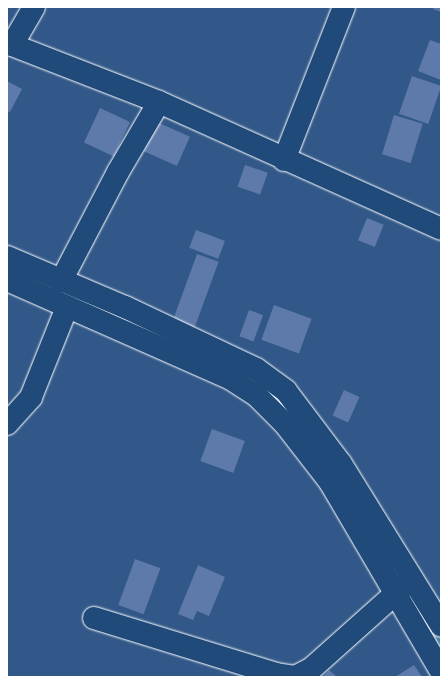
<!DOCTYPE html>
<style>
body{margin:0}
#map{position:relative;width:448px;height:684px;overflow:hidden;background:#315888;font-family:"Architects Daughter",sans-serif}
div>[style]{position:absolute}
.stream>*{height:5.5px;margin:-2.75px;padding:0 2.75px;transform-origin:2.75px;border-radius:2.75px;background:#437b9e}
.building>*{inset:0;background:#5d7aaa;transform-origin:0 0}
.roads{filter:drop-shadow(0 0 1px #fff) drop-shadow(0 0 1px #fff)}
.minor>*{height:22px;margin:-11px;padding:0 11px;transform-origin:11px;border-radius:11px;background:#1f4a7a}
span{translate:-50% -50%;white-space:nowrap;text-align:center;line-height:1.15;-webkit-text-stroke:3px #1f4a7a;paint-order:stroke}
.frame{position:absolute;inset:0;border:8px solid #fff;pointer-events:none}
</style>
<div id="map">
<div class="stream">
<i style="left:431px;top:628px;width:19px;rotate:58deg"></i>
</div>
<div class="building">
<i style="clip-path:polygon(434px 7px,441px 7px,441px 12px,433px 9px)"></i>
<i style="clip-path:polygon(430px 40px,441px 44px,441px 80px,418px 71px)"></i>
<i style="left:412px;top:76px;width:31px;height:40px;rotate:19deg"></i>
<i style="clip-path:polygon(7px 81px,22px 89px,10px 112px,7px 111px)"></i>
<i style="left:100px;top:108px;width:33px;height:38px;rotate:25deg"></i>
<i style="left:394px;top:115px;width:30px;height:41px;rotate:17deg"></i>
<i style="left:157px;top:122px;width:36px;height:32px;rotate:24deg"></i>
<i style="left:245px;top:165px;width:24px;height:23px;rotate:19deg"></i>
<i style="left:367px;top:218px;width:18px;height:24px;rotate:22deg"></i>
<i style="left:196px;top:230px;width:31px;height:19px;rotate:21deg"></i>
<i style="left:197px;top:254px;width:23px;height:75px;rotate:20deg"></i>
<i style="left:274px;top:305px;width:40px;height:37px;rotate:20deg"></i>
<i style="left:249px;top:310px;width:15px;height:28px;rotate:20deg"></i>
<i style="left:344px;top:390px;width:17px;height:28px;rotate:24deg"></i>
<i style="left:212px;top:429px;width:35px;height:34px;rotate:20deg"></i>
<i style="left:135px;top:559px;width:27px;height:49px;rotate:20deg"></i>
<i style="clip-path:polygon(198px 565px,225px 577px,209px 616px,197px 611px,193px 620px,178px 614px)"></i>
<i style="clip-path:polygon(414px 665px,422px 677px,395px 677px)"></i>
<i style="clip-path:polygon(329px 670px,337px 677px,323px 677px)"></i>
</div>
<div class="roads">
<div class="minor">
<i style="left:7px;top:43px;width:163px;rotate:21.2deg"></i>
<i style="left:159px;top:102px;width:309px;rotate:24.2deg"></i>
<i style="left:12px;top:45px;width:44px;rotate:-59.9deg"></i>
<i style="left:284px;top:160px;width:164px;rotate:-68.6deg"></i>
<i style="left:7px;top:257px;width:128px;rotate:23deg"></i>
<i style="left:125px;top:307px;width:145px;rotate:25.3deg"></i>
<i style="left:256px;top:369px;width:37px;rotate:36deg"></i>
<i style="left:286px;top:391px;width:91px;rotate:53deg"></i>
<i style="left:341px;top:464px;width:190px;rotate:58.2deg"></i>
<i style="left:7px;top:280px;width:245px;rotate:23.8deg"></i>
<i style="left:231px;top:379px;width:31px;rotate:33deg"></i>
<i style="left:257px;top:396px;width:40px;rotate:45deg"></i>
<i style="left:285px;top:424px;width:73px;rotate:52.2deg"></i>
<i style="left:330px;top:482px;width:219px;rotate:59.6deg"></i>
<i style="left:61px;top:281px;width:123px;rotate:-62.4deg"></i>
<i style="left:118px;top:172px;width:81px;rotate:-59.6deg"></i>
<i style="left:7px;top:424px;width:36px;rotate:-48deg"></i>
<i style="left:31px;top:397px;width:97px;rotate:-68.2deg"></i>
<i style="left:94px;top:618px;width:190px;rotate:17.1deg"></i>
<i style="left:276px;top:674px;width:19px;rotate:9deg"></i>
<i style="left:295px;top:677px;width:18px;rotate:-27deg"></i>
<i style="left:311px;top:669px;width:127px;rotate:-41.8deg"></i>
</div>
</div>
<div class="frame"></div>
</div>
